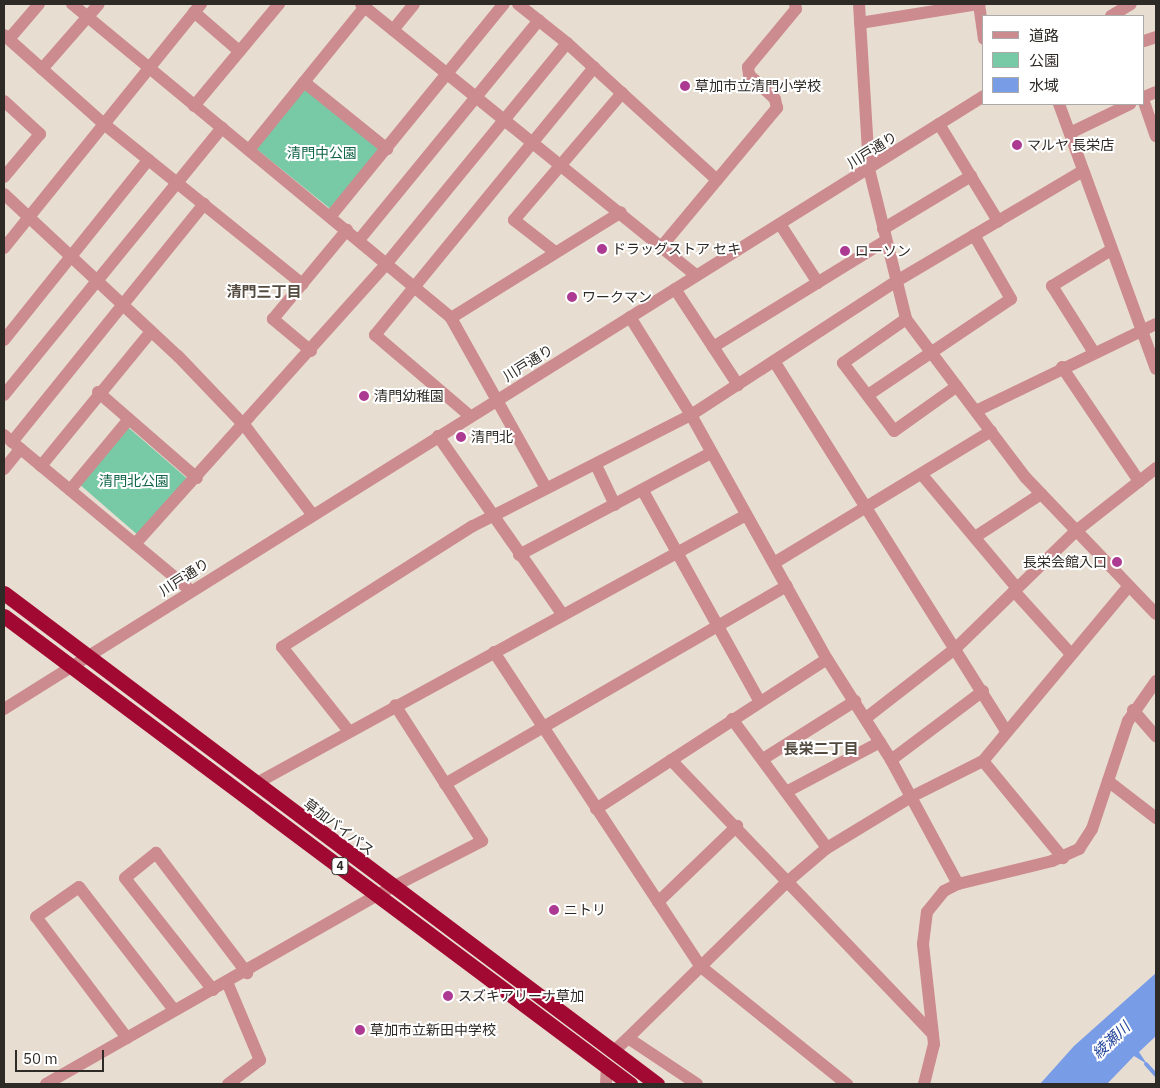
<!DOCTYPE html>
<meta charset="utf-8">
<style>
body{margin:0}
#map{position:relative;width:1160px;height:1088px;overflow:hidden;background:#e8ddd1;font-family:"IBM Plex Sans","Noto Sans JP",sans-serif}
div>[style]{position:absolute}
.green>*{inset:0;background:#78caa7;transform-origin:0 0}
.water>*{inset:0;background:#799ce7}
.stream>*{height:4px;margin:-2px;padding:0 2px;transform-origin:2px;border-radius:2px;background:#799ce7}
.minor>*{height:12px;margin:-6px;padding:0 6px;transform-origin:6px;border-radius:6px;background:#cc8b8e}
.highway>*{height:15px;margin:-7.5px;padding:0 7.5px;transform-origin:7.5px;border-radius:7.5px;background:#a20932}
.dots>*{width:14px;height:14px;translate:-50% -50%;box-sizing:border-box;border:2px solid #fff;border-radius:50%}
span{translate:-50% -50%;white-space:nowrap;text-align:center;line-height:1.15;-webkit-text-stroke:4px #fff;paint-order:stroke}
.shield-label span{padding:1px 4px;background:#fff;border:1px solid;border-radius:4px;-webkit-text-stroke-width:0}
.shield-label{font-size:12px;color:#2e2a25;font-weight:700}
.poi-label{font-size:14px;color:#2e2a25}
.left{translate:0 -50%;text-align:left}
.right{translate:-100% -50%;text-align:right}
.street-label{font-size:14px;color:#2e2a25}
.park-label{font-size:14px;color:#116448}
.neighbourhood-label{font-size:15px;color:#544b40;font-weight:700}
.water-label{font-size:15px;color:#23459b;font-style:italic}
.frame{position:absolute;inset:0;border:5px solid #2e2a25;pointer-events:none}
.legend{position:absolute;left:982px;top:15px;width:162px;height:90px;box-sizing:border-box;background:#fff;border:1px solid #abaaa8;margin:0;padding:6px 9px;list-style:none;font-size:15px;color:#2e2a25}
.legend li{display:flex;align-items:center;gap:10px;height:25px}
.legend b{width:25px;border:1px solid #abaaa8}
.scale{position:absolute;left:15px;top:1050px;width:89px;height:22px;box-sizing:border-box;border:2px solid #2e2a25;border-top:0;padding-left:6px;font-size:15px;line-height:18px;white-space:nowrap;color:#2e2a25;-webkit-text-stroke:4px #fff;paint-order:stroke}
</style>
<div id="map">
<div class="green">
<i style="left:305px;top:88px;width:98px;height:78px;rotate:39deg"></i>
<i style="left:129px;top:428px;width:77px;height:75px;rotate:41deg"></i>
</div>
<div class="water">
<i style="clip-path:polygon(1156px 973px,1156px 1036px,1139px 1052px,1147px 1064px,1134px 1056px,1107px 1084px,1040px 1084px,1074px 1046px)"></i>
</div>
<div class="stream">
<i style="left:1146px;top:1064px;width:15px;rotate:48deg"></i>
</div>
<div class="minor">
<i style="left:72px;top:4px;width:492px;rotate:39.6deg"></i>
<i style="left:451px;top:318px;width:195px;rotate:60.8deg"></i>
<i style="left:361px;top:4px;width:431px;rotate:39deg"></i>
<i style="left:518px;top:4px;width:63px;rotate:38.5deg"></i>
<i style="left:567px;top:43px;width:203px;rotate:42.4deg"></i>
<i style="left:859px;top:4px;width:165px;rotate:86.5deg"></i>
<i style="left:869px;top:169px;width:154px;rotate:76.1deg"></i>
<i style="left:906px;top:319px;width:199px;rotate:53deg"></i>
<i style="left:1026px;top:478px;width:188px;rotate:46.3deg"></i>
<i style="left:979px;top:4px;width:35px;rotate:82deg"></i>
<i style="left:194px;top:12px;width:60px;rotate:40.9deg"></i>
<i style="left:1111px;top:16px;width:23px;rotate:-31deg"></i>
<i style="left:860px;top:23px;width:121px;rotate:-9.1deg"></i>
<i style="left:393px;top:30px;width:33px;rotate:-51deg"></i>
<i style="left:4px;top:35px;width:134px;rotate:41.7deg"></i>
<i style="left:104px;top:124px;width:255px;rotate:38.9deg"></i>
<i style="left:9px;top:39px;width:46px;rotate:-49.4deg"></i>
<i style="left:1144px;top:41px;width:13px;rotate:-18deg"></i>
<i style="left:42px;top:69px;width:86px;rotate:-48.8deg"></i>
<i style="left:304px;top:82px;width:107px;rotate:38.9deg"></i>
<i style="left:1144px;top:97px;width:13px;rotate:-23deg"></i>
<i style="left:4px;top:101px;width:49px;rotate:42.5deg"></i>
<i style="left:40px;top:134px;width:56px;rotate:129.9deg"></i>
<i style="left:1144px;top:102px;width:36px;rotate:71deg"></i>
<i style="left:1059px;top:104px;width:282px;rotate:69.9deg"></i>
<i style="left:194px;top:106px;width:133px;rotate:-50.2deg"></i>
<i style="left:939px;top:124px;width:114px;rotate:58.7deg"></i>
<i style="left:1070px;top:133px;width:67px;rotate:-25.8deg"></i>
<i style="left:249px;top:150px;width:184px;rotate:-51deg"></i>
<i style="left:4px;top:194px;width:238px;rotate:43deg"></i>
<i style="left:178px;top:356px;width:97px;rotate:46.3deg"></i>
<i style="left:245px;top:426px;width:111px;rotate:52.7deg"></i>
<i style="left:330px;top:217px;width:275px;rotate:-50.8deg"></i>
<i style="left:780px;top:224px;width:70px;rotate:57.2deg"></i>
<i style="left:883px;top:229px;width:103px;rotate:-31.1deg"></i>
<i style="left:359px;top:240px;width:284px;rotate:-50.7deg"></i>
<i style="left:662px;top:246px;width:180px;rotate:-50.2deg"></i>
<i style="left:777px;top:108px;width:9px;rotate:-103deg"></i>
<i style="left:775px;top:99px;width:35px;rotate:-137deg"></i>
<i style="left:749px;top:75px;width:8px;rotate:-97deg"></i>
<i style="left:748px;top:67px;width:75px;rotate:-50.4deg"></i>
<i style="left:796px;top:9px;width:5px;rotate:-101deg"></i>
<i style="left:4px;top:248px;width:314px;rotate:-51.1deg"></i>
<i style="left:555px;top:252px;width:52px;rotate:-142deg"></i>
<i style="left:514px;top:220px;width:167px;rotate:-49.6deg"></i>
<i style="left:675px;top:289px;width:115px;rotate:56.7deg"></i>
<i style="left:630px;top:317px;width:115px;rotate:58.1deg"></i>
<i style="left:691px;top:415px;width:279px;rotate:60.9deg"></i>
<i style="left:827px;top:659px;width:120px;rotate:57.6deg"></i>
<i style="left:891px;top:760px;width:141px;rotate:61.6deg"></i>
<i style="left:451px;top:318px;width:200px;rotate:-31.9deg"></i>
<i style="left:906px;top:319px;width:77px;rotate:145.1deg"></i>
<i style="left:843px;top:363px;width:85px;rotate:53.1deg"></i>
<i style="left:894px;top:431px;width:77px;rotate:-35.5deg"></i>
<i style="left:4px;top:340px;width:231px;rotate:-51.3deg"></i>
<i style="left:713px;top:347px;width:201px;rotate:-31.6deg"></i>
<i style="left:311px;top:351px;width:50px;rotate:-139.9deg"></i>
<i style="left:273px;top:319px;width:116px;rotate:-50.3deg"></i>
<i style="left:1093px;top:351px;width:77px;rotate:-122.2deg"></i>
<i style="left:1052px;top:286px;width:69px;rotate:-31.4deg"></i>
<i style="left:774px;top:361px;width:437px;rotate:57.9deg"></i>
<i style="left:1062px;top:367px;width:138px;rotate:56deg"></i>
<i style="left:98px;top:392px;width:131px;rotate:41deg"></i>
<i style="left:4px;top:395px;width:345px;rotate:-50.8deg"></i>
<i style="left:868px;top:395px;width:172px;rotate:-33.9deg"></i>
<i style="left:1011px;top:299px;width:74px;rotate:-120deg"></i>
<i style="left:976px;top:411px;width:200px;rotate:-25.8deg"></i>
<i style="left:470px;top:416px;width:125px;rotate:-139.5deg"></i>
<i style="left:375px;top:335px;width:346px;rotate:-50.7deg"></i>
<i style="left:4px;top:435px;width:242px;rotate:39.8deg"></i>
<i style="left:438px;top:436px;width:218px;rotate:55.1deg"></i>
<i style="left:12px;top:442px;width:306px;rotate:-51.1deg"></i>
<i style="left:596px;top:465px;width:44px;rotate:64.6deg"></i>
<i style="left:41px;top:466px;width:172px;rotate:-50.7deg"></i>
<i style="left:4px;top:469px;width:26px;rotate:-51deg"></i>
<i style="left:923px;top:476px;width:146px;rotate:50deg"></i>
<i style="left:70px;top:490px;width:92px;rotate:-50.3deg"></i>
<i style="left:643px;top:491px;width:241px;rotate:61deg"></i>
<i style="left:975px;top:537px;width:79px;rotate:-33.1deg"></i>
<i style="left:135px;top:544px;width:377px;rotate:-48.1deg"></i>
<i style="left:387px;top:263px;width:284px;rotate:-50.7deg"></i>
<i style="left:519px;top:555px;width:217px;rotate:-28deg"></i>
<i style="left:774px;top:563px;width:254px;rotate:-31.3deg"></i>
<i style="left:1014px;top:591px;width:84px;rotate:47.9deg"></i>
<i style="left:494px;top:652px;width:376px;rotate:56.7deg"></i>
<i style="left:700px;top:966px;width:189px;rotate:38.8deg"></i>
<i style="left:4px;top:709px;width:1156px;rotate:-32.03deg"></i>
<i style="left:1133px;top:710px;width:35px;rotate:49deg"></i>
<i style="left:866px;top:718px;width:114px;rotate:-37.9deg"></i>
<i style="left:956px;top:648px;width:168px;rotate:-44.3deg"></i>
<i style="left:1076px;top:531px;width:102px;rotate:-38.2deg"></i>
<i style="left:732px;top:719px;width:160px;rotate:53.6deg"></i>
<i style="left:348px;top:730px;width:106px;rotate:-128.5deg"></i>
<i style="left:282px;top:647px;width:226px;rotate:-32.4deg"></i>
<i style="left:473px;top:526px;width:245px;rotate:-27deg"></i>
<i style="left:691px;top:415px;width:244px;rotate:-33.1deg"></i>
<i style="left:895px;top:282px;width:218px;rotate:-30.6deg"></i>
<i style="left:763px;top:759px;width:109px;rotate:-32.2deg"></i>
<i style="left:671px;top:760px;width:379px;rotate:46.3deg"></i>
<i style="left:891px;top:760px;width:115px;rotate:-36.9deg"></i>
<i style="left:983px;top:761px;width:126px;rotate:50.5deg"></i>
<i style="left:1108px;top:781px;width:61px;rotate:37.6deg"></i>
<i style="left:255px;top:784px;width:560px;rotate:-28.72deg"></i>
<i style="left:445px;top:784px;width:395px;rotate:-30.1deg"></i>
<i style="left:788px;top:791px;width:104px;rotate:-28deg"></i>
<i style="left:596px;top:809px;width:275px;rotate:-33deg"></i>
<i style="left:658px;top:902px;width:110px;rotate:-43.9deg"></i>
<i style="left:227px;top:982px;width:85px;rotate:67.1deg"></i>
<i style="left:260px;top:1060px;width:40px;rotate:143deg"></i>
<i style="left:213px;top:990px;width:142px;rotate:-128.2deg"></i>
<i style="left:125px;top:878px;width:40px;rotate:-39deg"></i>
<i style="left:156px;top:853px;width:151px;rotate:52.8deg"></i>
<i style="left:127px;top:1038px;width:151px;rotate:-126.9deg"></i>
<i style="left:36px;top:917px;width:52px;rotate:-34.9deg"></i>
<i style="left:79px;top:887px;width:155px;rotate:52.3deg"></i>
<i style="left:628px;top:1038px;width:223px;rotate:-44.5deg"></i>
<i style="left:787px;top:882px;width:52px;rotate:-40.4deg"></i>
<i style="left:827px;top:848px;width:98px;rotate:-31.3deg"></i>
<i style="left:911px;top:797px;width:80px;rotate:-26.6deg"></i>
<i style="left:983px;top:761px;width:228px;rotate:-50.2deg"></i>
<i style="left:614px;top:1051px;width:19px;rotate:-43deg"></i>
<i style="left:628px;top:1038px;width:83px;rotate:33.7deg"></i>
<i style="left:46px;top:1084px;width:383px;rotate:-29.7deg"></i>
<i style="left:379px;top:894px;width:116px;rotate:-27.2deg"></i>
<i style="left:482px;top:841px;width:161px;rotate:-122.6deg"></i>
<i style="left:606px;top:1084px;width:17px;rotate:-87deg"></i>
<i style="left:924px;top:1084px;width:41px;rotate:-76deg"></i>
<i style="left:934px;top:1044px;width:101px;rotate:-96.3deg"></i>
<i style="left:923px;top:944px;width:32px;rotate:-83deg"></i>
<i style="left:927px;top:912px;width:27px;rotate:-51deg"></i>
<i style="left:944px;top:891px;width:16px;rotate:-27deg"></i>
<i style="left:958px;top:884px;width:97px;rotate:-13.7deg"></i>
<i style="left:1052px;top:861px;width:30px;rotate:-24deg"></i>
<i style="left:1079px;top:849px;width:24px;rotate:-57deg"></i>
<i style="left:1092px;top:829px;width:114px;rotate:-71.6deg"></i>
<i style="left:1128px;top:721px;width:49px;rotate:-55deg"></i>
</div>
<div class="highway">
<i style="left:4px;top:593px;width:817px;rotate:36.94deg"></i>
<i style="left:4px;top:616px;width:782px;rotate:36.78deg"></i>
</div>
<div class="dots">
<i style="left:685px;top:86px;background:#ac3992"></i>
<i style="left:1017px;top:145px;background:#ac3992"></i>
<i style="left:602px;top:249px;background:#ac3992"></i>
<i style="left:845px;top:251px;background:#ac3992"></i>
<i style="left:572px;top:297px;background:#ac3992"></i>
<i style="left:364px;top:396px;background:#ac3992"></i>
<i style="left:461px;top:437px;background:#ac3992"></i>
<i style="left:1117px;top:562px;background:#ac3992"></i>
<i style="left:554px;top:910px;background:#ac3992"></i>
<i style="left:448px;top:996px;background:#ac3992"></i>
<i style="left:360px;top:1030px;background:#ac3992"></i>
</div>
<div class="shield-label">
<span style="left:340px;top:866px">4</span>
</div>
<div class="poi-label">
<span class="left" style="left:695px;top:86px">草加市立清門小学校</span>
<span class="left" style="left:1027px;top:145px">マルヤ 長栄店</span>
<span class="left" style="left:612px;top:249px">ドラッグストア セキ</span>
<span class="left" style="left:855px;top:251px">ローソン</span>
<span class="left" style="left:582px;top:297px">ワークマン</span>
<span class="left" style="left:374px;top:396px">清門幼稚園</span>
<span class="left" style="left:471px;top:437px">清門北</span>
<span class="right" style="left:1107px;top:562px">長栄会館入口</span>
<span class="left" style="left:564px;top:910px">ニトリ</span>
<span class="left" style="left:458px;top:996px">スズキアリーナ草加</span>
<span class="left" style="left:370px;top:1030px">草加市立新田中学校</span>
</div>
<div class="street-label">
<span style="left:872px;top:150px;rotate:-32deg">川戸通り</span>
<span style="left:528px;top:363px;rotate:-32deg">川戸通り</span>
<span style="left:184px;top:577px;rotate:-33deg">川戸通り</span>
<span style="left:339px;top:827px;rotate:37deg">草加バイパス</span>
</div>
<div class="park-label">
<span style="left:322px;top:153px">清門中公園</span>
<span style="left:134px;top:481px">清門北公園</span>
</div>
<div class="neighbourhood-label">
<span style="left:264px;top:292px">清門三丁目</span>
<span style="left:821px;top:749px">長栄二丁目</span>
</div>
<div class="water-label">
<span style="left:1111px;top:1040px;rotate:-44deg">綾瀬川</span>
</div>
<div class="frame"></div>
<ul class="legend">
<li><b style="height:6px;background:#cc8b8e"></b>道路</li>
<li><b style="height:14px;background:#78caa7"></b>公園</li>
<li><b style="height:14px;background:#799ce7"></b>水域</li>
</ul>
<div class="scale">50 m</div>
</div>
